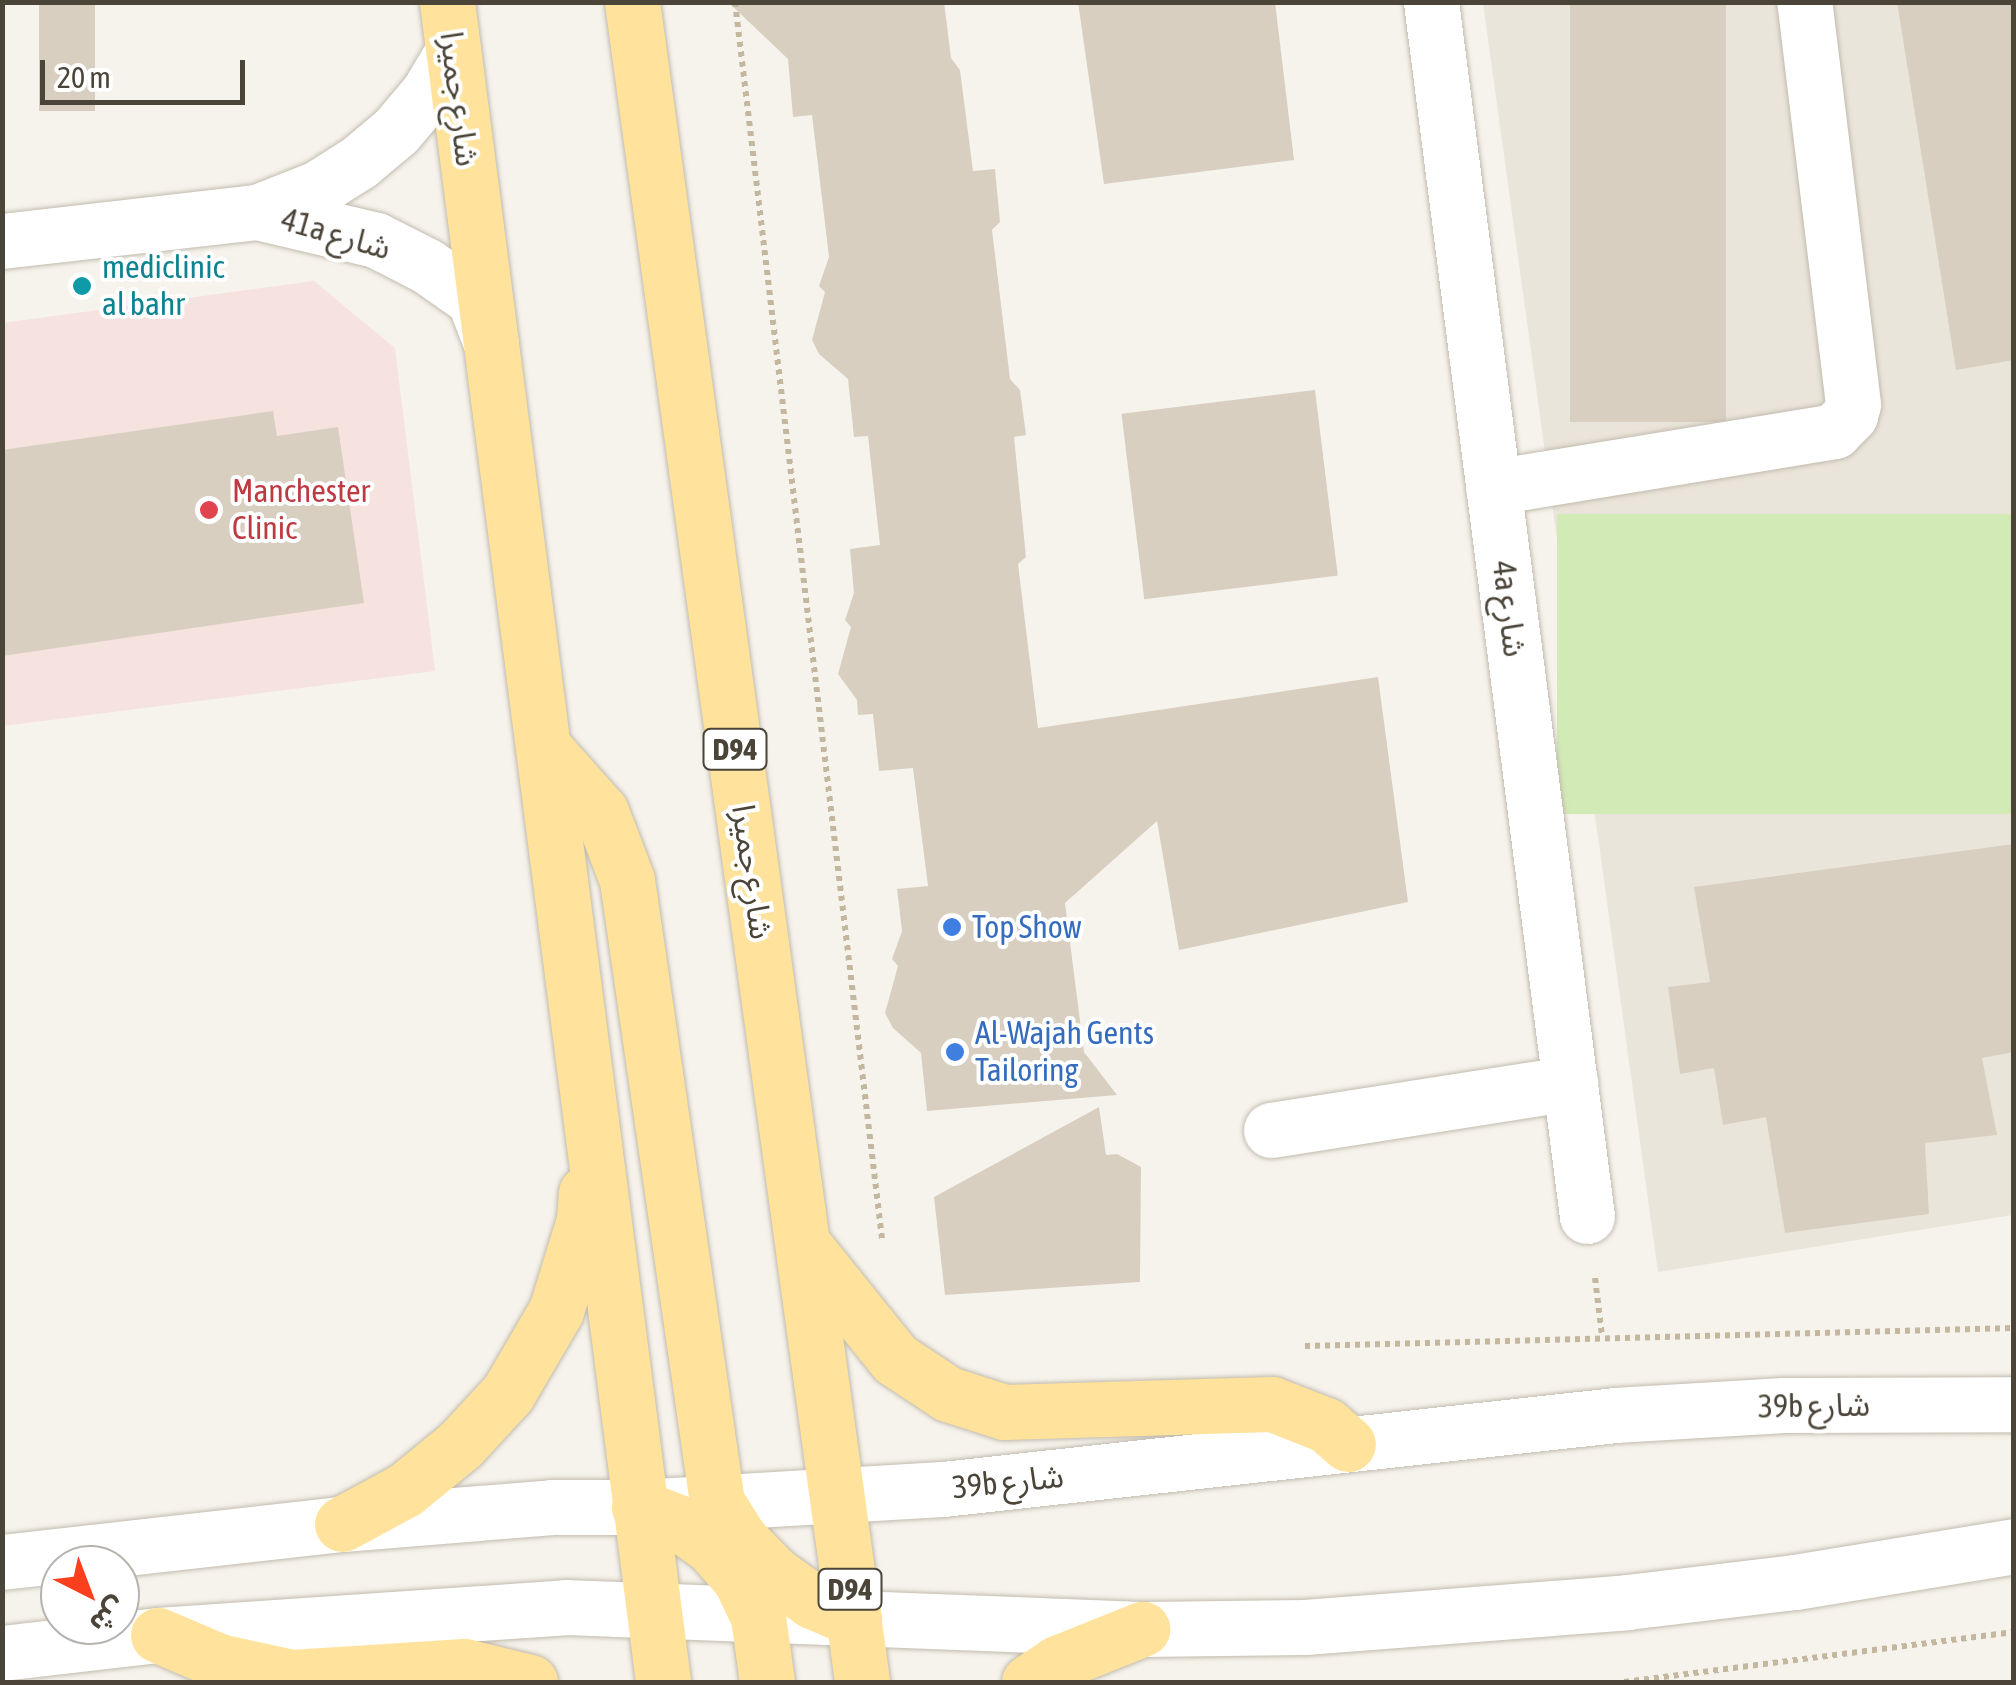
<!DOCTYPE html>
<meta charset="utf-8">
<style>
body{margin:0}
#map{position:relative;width:2016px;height:1685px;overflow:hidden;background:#f6f3ec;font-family:"Asap Condensed","Noto Sans Arabic",sans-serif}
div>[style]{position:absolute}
.residential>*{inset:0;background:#eae5da}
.medical>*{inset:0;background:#f6e3e0}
.green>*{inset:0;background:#d2eab5;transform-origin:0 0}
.building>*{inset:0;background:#d8cfc1;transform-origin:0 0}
.path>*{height:6px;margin-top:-3px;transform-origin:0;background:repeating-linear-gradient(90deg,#c4b79f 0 5px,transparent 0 10px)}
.roads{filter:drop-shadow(0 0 2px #c2bbae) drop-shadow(0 0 2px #c2bbae)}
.minor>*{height:55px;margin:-27.5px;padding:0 27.5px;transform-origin:27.5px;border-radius:27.5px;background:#fff}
.major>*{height:55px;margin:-27.5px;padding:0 27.5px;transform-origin:27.5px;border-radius:27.5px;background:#ffe39c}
.dots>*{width:28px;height:28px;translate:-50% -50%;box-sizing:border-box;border:5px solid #fff;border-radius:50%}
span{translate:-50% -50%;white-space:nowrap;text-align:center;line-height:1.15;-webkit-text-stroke:8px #fff;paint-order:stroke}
.shield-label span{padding:2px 8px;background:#fff;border:2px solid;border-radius:8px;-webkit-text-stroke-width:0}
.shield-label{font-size:30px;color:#4b4439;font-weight:700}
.street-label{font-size:32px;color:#4b4439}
.culture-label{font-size:32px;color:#0d838f}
.left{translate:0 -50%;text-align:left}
.health-label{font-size:32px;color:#be3a42}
.shop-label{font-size:32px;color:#366cbe}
.frame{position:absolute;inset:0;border:5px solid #4b4439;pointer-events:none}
.north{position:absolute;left:40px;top:1545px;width:100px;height:100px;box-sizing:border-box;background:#fff;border:2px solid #b7b4b0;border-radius:50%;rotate:138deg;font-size:28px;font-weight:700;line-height:40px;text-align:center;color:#4b4439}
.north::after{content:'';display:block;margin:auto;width:35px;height:45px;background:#fc3f1d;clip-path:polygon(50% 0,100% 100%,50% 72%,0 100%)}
.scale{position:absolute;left:40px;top:60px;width:205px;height:45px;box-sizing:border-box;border:5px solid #4b4439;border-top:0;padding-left:12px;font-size:30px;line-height:35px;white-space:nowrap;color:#4b4439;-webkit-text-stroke:8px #fff;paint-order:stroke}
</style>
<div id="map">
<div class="residential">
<i style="clip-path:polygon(1483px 3px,2013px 3px,2013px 1215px,1658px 1272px)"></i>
</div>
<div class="medical">
<i style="clip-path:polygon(314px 281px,395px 348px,435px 671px,3px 726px,2px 323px)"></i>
</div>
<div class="green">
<i style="left:2013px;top:514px;width:300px;height:456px;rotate:90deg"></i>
</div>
<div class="building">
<i style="left:39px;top:2px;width:56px;height:109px"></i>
<i style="clip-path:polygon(728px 2px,944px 2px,951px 58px,960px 70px,973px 171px,995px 169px,1000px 222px,992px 230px,1010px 379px,1020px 390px,1026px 435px,1014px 437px,1026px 557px,1018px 564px,1038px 728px,1378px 677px,1408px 902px,1179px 950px,1157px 821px,1065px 903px,1084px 1052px,1117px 1095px,927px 1111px,921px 1053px,893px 1028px,885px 1013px,898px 966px,892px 959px,902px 931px,897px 889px,928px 886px,913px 768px,879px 771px,873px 714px,858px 715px,857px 700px,838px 674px,851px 627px,845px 620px,854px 593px,850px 549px,880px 545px,868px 436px,854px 437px,848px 379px,819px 354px,812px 340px,825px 292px,819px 286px,829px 257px,812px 115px,793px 117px,788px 59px)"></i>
<i style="clip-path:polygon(1078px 2px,1275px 2px,1294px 160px,1104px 184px)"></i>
<i style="left:1570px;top:2px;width:156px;height:420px"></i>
<i style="clip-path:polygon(1897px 2px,2014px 2px,2014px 360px,1956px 370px)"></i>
<i style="left:1315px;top:390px;width:187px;height:195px;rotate:83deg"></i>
<i style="clip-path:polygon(273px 411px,277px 436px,338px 427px,364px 603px,2px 656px,2px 450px)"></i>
<i style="clip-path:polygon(2014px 844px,2014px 1052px,1982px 1058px,1997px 1135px,1925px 1143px,1929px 1214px,1785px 1233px,1766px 1117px,1723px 1125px,1714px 1068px,1680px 1074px,1668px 987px,1710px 982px,1694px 887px)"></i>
<i style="clip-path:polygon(1099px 1107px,1106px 1155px,1117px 1154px,1141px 1167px,1140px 1282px,945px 1295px,934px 1197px)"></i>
</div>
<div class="path">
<i style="left:735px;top:2px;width:1245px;rotate:83.22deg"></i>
<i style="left:1595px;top:1278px;width:58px;rotate:83.1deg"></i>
<i style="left:1305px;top:1346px;width:709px;rotate:-1.45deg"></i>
<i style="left:1624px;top:1682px;width:393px;rotate:-7.3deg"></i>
</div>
<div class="roads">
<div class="minor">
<i style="left:1431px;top:2px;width:1224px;rotate:82.68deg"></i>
<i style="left:257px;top:212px;width:122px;rotate:13.2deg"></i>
<i style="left:376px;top:240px;width:57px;rotate:27deg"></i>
<i style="left:427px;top:266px;width:57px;rotate:35.1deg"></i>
<i style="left:474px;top:299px;width:47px;rotate:68.9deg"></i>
<i style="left:2px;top:241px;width:257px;rotate:-6.5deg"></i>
<i style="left:257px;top:212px;width:66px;rotate:-21.5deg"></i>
<i style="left:318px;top:188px;width:49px;rotate:-32.4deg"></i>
<i style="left:359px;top:162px;width:48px;rotate:-40deg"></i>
<i style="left:396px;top:131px;width:50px;rotate:-49.9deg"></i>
<i style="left:428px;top:93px;width:49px;rotate:-59.2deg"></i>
<i style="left:1493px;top:487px;width:346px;rotate:-9.3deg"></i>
<i style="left:1834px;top:431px;width:23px;rotate:-45deg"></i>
<i style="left:1850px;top:415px;width:11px;rotate:-75deg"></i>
<i style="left:1853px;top:404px;width:405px;rotate:-96.9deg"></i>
<i style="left:1271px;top:1130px;width:303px;rotate:-8.9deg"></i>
<i style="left:2px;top:1562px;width:342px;rotate:-6.4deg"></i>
<i style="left:342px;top:1524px;width:211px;rotate:-4.6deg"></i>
<i style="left:552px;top:1507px;width:87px"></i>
<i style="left:639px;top:1507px;width:305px;rotate:-3.4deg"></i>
<i style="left:943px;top:1489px;width:676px;rotate:-6.28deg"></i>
<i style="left:1615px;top:1415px;width:169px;rotate:-3.4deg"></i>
<i style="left:1784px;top:1405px;width:230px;rotate:-0.2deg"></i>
<i style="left:2px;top:1653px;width:157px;rotate:-6.6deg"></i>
<i style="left:158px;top:1635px;width:408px;rotate:-3.9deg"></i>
<i style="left:565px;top:1607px;width:577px;rotate:2.18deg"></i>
<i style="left:1142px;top:1629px;width:163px;rotate:-0.7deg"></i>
<i style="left:1305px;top:1627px;width:323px;rotate:-4.4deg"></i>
<i style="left:1627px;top:1602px;width:169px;rotate:-6.8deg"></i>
<i style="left:1795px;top:1582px;width:222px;rotate:-9.3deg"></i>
</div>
<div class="major">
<i style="left:447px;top:2px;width:1694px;rotate:82.67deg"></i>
<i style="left:632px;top:2px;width:1696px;rotate:82.2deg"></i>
<i style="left:543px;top:747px;width:87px;rotate:48.3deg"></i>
<i style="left:601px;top:812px;width:73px;rotate:69.1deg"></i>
<i style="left:627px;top:880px;width:628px;rotate:81.77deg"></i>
<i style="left:717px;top:1502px;width:44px;rotate:58.1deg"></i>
<i style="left:740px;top:1539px;width:47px;rotate:45.9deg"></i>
<i style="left:773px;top:1573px;width:48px;rotate:35.7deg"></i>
<i style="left:812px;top:1601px;width:46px;rotate:23.2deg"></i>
<i style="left:805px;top:1247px;width:144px;rotate:51.2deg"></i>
<i style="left:895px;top:1359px;width:64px;rotate:33.4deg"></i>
<i style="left:948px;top:1394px;width:59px;rotate:17.8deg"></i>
<i style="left:1004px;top:1412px;width:268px;rotate:-1.7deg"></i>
<i style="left:1272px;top:1404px;width:58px;rotate:21.3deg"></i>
<i style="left:1326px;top:1425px;width:29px;rotate:41deg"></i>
<i style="left:639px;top:1507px;width:42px;rotate:21deg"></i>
<i style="left:678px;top:1522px;width:42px;rotate:36.3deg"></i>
<i style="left:712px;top:1547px;width:43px;rotate:48.8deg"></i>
<i style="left:740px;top:1579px;width:42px;rotate:64.7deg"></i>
<i style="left:758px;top:1617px;width:66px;rotate:82.1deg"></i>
<i style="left:342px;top:1524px;width:72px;rotate:-28.4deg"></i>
<i style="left:405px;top:1490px;width:71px;rotate:-39.3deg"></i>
<i style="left:460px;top:1445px;width:71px;rotate:-47.3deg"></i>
<i style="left:508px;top:1393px;width:95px;rotate:-59.7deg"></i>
<i style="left:556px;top:1311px;width:95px;rotate:-72.9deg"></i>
<i style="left:584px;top:1220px;width:27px;rotate:-86deg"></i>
<i style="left:158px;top:1635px;width:66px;rotate:23.1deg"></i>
<i style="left:219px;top:1661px;width:75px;rotate:12.4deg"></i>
<i style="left:292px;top:1677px;width:172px;rotate:-3.7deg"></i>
<i style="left:464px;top:1666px;width:68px;rotate:13.6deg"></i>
<i style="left:1029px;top:1682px;width:34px;rotate:-34deg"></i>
<i style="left:1057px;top:1663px;width:92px;rotate:-21.8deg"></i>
</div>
</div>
<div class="dots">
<i style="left:82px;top:286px;background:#0f9aa8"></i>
<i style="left:209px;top:510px;background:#e0444e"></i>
<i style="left:952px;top:927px;background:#3f7fe0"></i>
<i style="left:955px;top:1052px;background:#3f7fe0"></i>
</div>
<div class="shield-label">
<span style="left:735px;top:749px">D94</span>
<span style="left:850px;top:1589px">D94</span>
</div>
<div class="street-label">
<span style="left:459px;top:99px;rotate:83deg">شارع جميرا</span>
<span style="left:336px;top:234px;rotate:16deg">41a شارع</span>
<span style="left:1509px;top:609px;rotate:83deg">4a شارع</span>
<span style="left:752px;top:872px;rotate:82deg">شارع جميرا</span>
<span style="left:1814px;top:1406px;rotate:-1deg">39b شارع</span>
<span style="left:1008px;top:1482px;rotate:-6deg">39b شارع</span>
</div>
<div class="culture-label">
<span class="left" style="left:102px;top:286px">mediclinic<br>al bahr</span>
</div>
<div class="health-label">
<span class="left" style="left:232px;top:510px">Manchester<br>Clinic</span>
</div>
<div class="shop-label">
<span class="left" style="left:972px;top:927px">Top Show</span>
<span class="left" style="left:975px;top:1052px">Al-Wajah Gents<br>Tailoring</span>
</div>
<div class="frame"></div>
<div class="north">ش</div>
<div class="scale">20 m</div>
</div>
